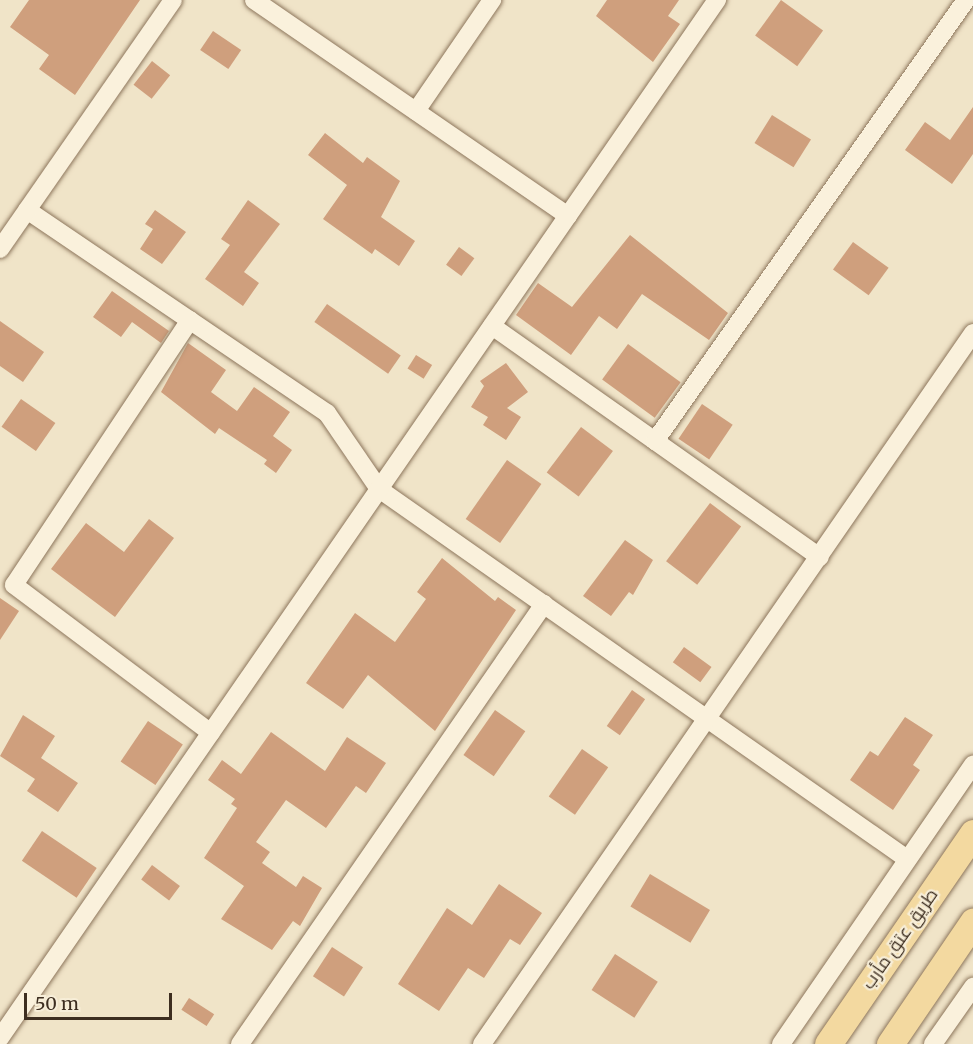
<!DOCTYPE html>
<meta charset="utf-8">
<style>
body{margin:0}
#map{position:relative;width:973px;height:1044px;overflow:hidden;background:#f0e4c8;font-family:Merriweather,Cairo,serif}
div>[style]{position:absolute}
.building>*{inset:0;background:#cf9f7d;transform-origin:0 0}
.roads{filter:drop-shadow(0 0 2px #8d765c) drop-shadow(0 0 2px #8d765c)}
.minor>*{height:18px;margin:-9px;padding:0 9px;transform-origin:9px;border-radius:9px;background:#faf1dc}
.primary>*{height:27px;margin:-13.5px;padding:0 13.5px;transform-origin:13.5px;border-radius:13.5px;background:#f3d9a0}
span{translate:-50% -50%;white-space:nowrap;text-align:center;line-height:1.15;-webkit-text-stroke:4.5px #f7eed8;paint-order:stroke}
.street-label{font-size:18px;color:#3d2e20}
.scale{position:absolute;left:24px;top:993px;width:148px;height:27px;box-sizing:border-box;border:3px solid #3d2e20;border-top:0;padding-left:8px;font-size:18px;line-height:21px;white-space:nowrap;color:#3d2e20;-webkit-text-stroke:4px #f7eed8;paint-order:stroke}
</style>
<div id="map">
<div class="building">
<i style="clip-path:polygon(29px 0,140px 0,75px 95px,39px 69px,49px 55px,10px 27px)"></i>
<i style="clip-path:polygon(607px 0,679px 0,668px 16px,680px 24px,653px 62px,596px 16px)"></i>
<i style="left:781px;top:0;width:52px;height:44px;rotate:36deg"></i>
<i style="left:213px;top:31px;width:34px;height:23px;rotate:34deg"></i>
<i style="left:152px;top:61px;width:23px;height:30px;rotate:38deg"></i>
<i style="clip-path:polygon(973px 107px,973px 154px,952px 184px,905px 150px,925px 122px,950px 140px)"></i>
<i style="left:772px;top:115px;width:46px;height:33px;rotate:32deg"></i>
<i style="clip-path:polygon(325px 133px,363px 163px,367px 157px,400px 181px,381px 217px,415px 241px,399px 266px,375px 249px,372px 254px,323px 219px,347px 185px,308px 155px)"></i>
<i style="clip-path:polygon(248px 200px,280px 224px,244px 272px,259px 283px,243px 306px,205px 279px,230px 245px,221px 239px)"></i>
<i style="clip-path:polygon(155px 210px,186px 232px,162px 264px,140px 249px,153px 229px,145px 224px)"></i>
<i style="clip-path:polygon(630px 235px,728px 313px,709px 340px,642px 294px,617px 329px,599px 316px,571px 355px,516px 315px,538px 283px,572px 307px)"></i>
<i style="left:853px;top:242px;width:44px;height:34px;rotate:36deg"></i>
<i style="left:459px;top:247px;width:19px;height:22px;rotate:36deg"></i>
<i style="clip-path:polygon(112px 291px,169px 331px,161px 343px,132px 322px,121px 337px,93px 317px)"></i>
<i style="left:327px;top:304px;width:90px;height:22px;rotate:35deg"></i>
<i style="clip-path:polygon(0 321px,44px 352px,23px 382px,0 366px)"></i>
<i style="clip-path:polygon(188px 343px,226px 370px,211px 392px,237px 411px,254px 387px,290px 412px,273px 436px,292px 450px,276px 473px,264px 464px,267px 460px,219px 428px,215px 434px,161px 392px)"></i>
<i style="left:628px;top:344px;width:65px;height:44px;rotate:36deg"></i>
<i style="left:416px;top:355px;width:19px;height:16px;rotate:32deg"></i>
<i style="clip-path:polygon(506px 363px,528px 392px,507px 408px,521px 417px,506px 440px,483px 425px,488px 417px,471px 407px,484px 386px,480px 381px)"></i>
<i style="left:21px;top:399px;width:42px;height:34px;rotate:35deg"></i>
<i style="left:702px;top:404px;width:37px;height:42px;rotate:34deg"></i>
<i style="left:581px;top:427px;width:40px;height:57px;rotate:37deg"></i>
<i style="left:507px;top:460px;width:42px;height:72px;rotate:35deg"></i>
<i style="left:710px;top:503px;width:39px;height:73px;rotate:37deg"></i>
<i style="clip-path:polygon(149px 519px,174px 538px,115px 617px,51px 569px,86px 523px,124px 552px)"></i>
<i style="clip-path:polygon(625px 540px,653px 560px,633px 595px,629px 592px,611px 616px,583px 596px)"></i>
<i style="clip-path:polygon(442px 558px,495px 601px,498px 597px,516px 610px,435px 731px,368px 675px,343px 709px,306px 683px,355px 613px,395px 642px,426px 599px,417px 592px)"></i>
<i style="clip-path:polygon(0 598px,19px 611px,0 640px)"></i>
<i style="left:684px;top:647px;width:34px;height:19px;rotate:36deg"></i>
<i style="left:632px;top:690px;width:16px;height:44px;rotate:35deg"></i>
<i style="left:495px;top:710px;width:37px;height:55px;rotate:35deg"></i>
<i style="clip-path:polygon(23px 715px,55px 736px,41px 758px,78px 783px,58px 812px,27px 791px,35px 779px,0 756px)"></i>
<i style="clip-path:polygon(905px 717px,933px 735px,913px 765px,920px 770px,893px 810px,850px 780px,870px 751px,878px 756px)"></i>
<i style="left:148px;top:721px;width:42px;height:49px;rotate:34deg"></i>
<i style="clip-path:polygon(271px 732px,325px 771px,347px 737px,386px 763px,366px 793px,356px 786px,326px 828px,286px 800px,256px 842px,270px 852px,262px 863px,296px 887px,303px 876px,322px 888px,300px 926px,293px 921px,272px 950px,221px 919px,244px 886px,204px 858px,237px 808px,231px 804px,235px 799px,208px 780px,222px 760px,241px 774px)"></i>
<i style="left:582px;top:749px;width:32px;height:58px;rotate:35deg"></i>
<i style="left:42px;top:831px;width:66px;height:36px;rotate:34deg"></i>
<i style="left:152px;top:865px;width:35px;height:18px;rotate:37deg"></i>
<i style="left:650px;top:874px;width:70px;height:38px;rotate:31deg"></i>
<i style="clip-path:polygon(499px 884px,542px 913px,520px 945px,510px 939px,484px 978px,468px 968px,439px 1011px,398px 984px,447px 908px,472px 925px)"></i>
<i style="left:332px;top:947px;width:37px;height:35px;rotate:33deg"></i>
<i style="left:615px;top:954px;width:51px;height:43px;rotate:33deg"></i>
<i style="left:189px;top:998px;width:30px;height:14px;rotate:33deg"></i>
</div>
<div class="roads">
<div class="minor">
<i style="left:254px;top:0;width:381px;rotate:34.5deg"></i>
<i style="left:416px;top:111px;width:135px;rotate:-55.6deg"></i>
<i style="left:27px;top:210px;width:362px;rotate:34.1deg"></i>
<i style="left:327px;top:413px;width:92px;rotate:55.6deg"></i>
<i style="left:379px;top:489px;width:645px;rotate:35.02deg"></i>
<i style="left:0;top:249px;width:303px;rotate:-55.2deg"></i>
<i style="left:190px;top:320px;width:318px;rotate:123.6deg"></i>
<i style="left:14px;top:585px;width:246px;rotate:36.9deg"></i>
<i style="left:492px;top:326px;width:401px;rotate:35.2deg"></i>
<i style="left:655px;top:441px;width:540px;rotate:-54.81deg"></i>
<i style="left:0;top:1038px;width:1262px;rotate:-55.37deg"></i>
<i style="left:240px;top:1044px;width:535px;rotate:-55.36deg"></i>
<i style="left:482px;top:1044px;width:864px;rotate:-55.37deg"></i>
<i style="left:781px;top:1044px;width:339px;rotate:-55.5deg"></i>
<i style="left:933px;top:1044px;width:70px;rotate:-54.9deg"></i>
</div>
<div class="primary">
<i style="left:828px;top:1044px;width:256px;rotate:-55.5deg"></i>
<i style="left:890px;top:1044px;width:148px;rotate:-55.8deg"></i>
</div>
</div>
<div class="street-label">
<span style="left:900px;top:939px;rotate:-55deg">طريق عتق مأرب</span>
</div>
<div class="scale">50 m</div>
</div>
